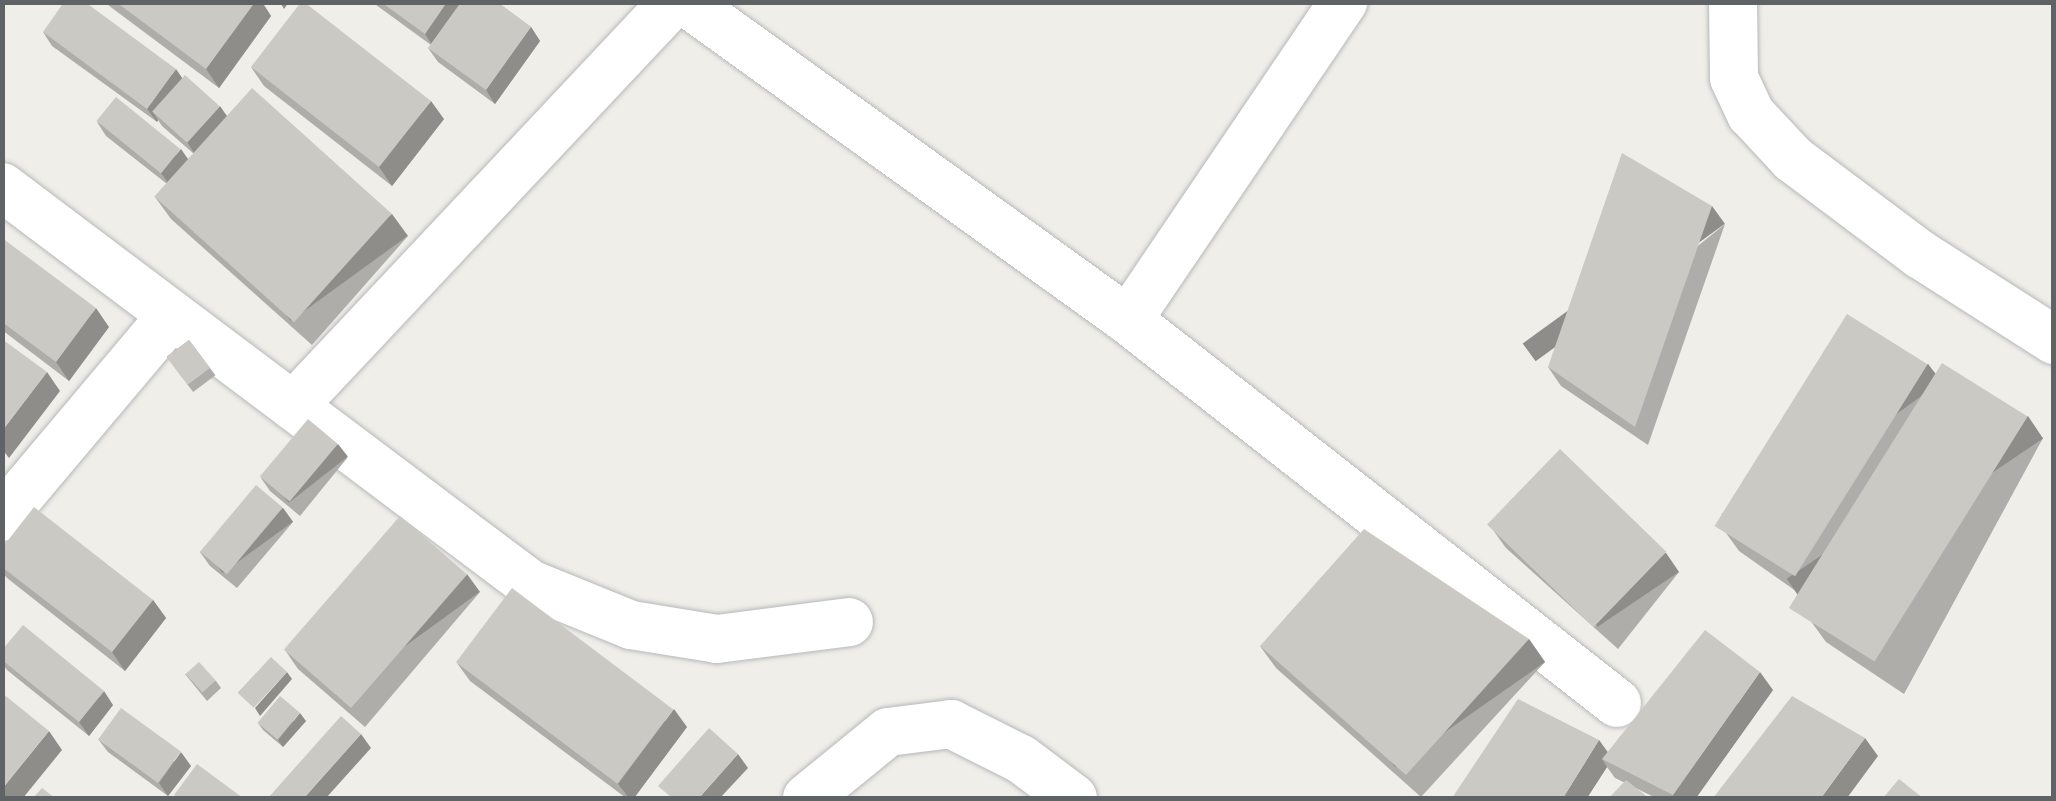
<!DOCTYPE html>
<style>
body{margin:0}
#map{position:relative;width:2056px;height:801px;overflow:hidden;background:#f0eee8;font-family:Rubik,sans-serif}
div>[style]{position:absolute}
.roads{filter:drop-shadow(0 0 2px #b5b8bb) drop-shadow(0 0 2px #b5b8bb)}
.minor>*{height:48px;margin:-24px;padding:0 24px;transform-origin:24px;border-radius:24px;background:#fff}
.wall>*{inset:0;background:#afada9;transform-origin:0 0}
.shaded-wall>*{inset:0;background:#8e8d89;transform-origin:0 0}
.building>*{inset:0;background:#cbc9c4;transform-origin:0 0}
span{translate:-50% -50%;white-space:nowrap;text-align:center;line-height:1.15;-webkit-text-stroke:9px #fff;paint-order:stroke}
.frame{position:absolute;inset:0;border:5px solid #606366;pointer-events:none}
</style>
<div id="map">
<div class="roads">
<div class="minor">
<i style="left:686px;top:2px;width:545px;rotate:35.73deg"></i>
<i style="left:1128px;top:320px;width:621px;rotate:38.07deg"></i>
<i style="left:1733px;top:2px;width:76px;rotate:89.2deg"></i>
<i style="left:1734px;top:78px;width:40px;rotate:65deg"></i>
<i style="left:1751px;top:114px;width:62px;rotate:47deg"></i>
<i style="left:1793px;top:159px;width:160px;rotate:36.9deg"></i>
<i style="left:1921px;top:255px;width:158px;rotate:32.6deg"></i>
<i style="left:2px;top:187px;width:661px;rotate:36.94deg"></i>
<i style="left:530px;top:584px;width:109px;rotate:22.1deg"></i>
<i style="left:631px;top:625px;width:87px;rotate:9.2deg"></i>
<i style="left:717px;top:639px;width:133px;rotate:-7.3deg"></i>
<i style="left:1128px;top:320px;width:384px;rotate:-55.9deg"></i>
<i style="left:293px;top:406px;width:555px;rotate:-46.75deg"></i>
<i style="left:2px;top:517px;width:263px;rotate:-49.9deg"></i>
<i style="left:807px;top:798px;width:104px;rotate:-39.2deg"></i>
<i style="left:888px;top:732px;width:64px;rotate:-7.2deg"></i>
<i style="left:951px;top:724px;width:78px;rotate:26.6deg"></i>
<i style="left:1021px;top:759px;width:65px;rotate:36.9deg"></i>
</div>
</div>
<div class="wall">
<i style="clip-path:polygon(104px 2px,262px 2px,271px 16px,219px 88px)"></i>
<i style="clip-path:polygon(372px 2px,497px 2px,531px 27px,540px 41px,495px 104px,438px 62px,428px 48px,431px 45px)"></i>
<i style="clip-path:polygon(43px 32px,182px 78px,227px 116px,408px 236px,312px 345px,171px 219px,155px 197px,167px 184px,106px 136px,97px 122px,188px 160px,194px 154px,162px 126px,158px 120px,157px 122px,52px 46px)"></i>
<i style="clip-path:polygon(251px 67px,444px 119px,392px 186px,264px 86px)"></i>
<i style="clip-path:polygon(1725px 224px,1648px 445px,1561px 386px,1548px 367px)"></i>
<i style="clip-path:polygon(2px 238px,109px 327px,69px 381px,2px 330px)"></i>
<i style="left:189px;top:340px;width:44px;height:28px;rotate:53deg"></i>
<i style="clip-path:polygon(1928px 364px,1936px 374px,2043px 438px,1904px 694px,1826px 642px,1810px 620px,1817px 606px,1739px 551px,1726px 533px)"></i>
<i style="clip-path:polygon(348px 457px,300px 516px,270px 491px,261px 478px)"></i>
<i style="clip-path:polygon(283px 508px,293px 522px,237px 588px,210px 566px,200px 552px)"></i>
<i style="clip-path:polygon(1493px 530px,1666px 553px,1679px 572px,1618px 649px,1506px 548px)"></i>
<i style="clip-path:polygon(2px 548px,153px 600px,166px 618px,125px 671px,7px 578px,2px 572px)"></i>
<i style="clip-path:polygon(480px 592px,365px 727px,298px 669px,285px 650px)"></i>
<i style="clip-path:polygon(1529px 639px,1545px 662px,1421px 797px,1276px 668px,1260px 646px)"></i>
<i style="clip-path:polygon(2px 650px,113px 705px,89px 736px,7px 670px,2px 663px)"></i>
<i style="clip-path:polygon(457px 663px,687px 727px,634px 798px,626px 798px,470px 681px)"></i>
<i style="clip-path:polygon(185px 674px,216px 681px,221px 688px,207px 701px)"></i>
<i style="clip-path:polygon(1773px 690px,1696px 798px,1656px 798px,1615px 778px,1607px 767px,1587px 798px,1599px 740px,1608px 752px)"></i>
<i style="clip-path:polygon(306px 721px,283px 747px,263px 730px,258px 723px)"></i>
<i style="clip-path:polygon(98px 739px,191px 766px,168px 796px,108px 752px)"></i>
</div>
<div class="shaded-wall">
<i style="clip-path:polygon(255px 2px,262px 2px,271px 16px,219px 88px,206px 69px)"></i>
<i style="clip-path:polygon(280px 2px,289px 2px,284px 9px)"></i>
<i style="clip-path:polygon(447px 2px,467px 2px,434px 48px,425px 34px)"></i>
<i style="clip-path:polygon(531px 27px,540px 41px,495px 104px,486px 90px)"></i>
<i style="clip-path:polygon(176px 69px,185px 82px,153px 112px,158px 120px,157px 122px,147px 109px)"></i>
<i style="clip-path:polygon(431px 101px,444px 119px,392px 186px,379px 167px)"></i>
<i style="clip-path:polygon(220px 106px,229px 119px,196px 156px,187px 142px)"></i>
<i style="clip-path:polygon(181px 149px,190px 162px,171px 187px,161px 173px)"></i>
<i style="left:1712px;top:206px;width:22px;height:234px;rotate:54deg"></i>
<i style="left:392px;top:214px;width:27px;height:145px;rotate:54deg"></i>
<i style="clip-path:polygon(96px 308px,109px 327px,69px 381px,56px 362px)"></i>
<i style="left:1928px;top:364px;width:22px;height:255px;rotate:54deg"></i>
<i style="clip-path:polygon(47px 372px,60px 391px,9px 458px,2px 449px,2px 431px)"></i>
<i style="left:2028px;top:416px;width:27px;height:291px;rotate:56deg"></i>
<i style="left:338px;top:444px;width:16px;height:75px;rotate:52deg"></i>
<i style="left:283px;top:508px;width:17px;height:87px;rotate:54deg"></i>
<i style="left:1666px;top:553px;width:23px;height:98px;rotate:56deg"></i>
<i style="left:467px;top:574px;width:22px;height:177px;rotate:54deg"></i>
<i style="clip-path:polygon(153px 600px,166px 618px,125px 671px,112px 652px)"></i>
<i style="left:1529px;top:639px;width:28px;height:183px;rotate:55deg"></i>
<i style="clip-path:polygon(287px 672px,292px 679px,260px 716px,255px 708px)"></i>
<i style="clip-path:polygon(1760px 672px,1773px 690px,1696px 798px,1675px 798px,1673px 795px)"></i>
<i style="clip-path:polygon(104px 691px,113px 705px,89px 736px,79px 722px)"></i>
<i style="clip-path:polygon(674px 709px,687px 727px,634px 798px,629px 798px,618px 784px)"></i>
<i style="clip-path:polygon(300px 713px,306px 721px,283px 747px,278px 740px)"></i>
<i style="clip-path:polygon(49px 731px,62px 750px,23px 798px,2px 798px,2px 789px)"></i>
<i style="clip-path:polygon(361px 734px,371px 748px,326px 798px,304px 798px)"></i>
<i style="clip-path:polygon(1865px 738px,1878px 756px,1847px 798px,1821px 798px)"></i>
<i style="clip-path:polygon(1599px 740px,1612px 759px,1602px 759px,1607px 767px,1587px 798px,1563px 798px)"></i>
<i style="clip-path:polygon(181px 752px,191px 766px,168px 796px,159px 783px)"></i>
<i style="clip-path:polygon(738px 754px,748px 768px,720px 798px,699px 798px)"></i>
</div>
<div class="building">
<i style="clip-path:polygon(64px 2px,85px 2px,176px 69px,147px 109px,43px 32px)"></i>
<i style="clip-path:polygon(116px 2px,255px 2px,206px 69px)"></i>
<i style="clip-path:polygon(301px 2px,304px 2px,431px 101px,379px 167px,251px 67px)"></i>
<i style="clip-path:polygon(381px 2px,447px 2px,425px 34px)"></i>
<i style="clip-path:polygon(461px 2px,497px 2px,531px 27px,486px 90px,428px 48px)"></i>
<i style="left:185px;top:75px;width:47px;height:49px;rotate:42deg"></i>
<i style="left:252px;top:88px;width:188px;height:146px;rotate:42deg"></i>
<i style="left:116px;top:97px;width:83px;height:31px;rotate:39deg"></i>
<i style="clip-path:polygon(1622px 153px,1712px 206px,1635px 427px,1548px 367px)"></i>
<i style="clip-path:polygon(2px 238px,96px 308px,56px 362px,2px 322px)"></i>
<i style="left:1847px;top:314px;width:95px;height:250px;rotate:32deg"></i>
<i style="clip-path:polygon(2px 339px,47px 372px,2px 431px)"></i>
<i style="left:189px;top:340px;width:35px;height:28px;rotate:53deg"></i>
<i style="left:1942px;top:363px;width:101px;height:289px;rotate:32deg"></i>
<i style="left:308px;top:419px;width:39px;height:75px;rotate:40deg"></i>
<i style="left:1560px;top:449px;width:148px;height:105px;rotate:44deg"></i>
<i style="left:256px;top:485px;width:35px;height:87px;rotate:40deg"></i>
<i style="clip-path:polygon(34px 507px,153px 600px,112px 652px,2px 567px,2px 548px)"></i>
<i style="left:400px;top:516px;width:89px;height:177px;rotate:41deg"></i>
<i style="clip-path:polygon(1364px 529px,1529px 639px,1406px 775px,1260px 646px)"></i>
<i style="left:512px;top:588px;width:202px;height:93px;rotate:37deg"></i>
<i style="clip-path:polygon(23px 625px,104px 691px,79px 722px,2px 660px,2px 650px)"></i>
<i style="clip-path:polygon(1705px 630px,1760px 672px,1673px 795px,1602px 759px)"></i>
<i style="left:271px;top:657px;width:22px;height:49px;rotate:43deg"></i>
<i style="left:199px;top:662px;width:25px;height:18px;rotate:48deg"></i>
<i style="clip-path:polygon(2px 693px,49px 731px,2px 789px)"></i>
<i style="left:280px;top:696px;width:26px;height:35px;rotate:40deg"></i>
<i style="clip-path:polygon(1792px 696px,1865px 738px,1821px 798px,1713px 798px)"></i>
<i style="clip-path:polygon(1518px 699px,1599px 740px,1563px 798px,1452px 798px)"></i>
<i style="left:121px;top:708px;width:74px;height:39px;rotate:36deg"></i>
<i style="clip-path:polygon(341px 716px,361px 734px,304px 798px,268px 798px)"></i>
<i style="clip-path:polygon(709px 728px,738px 754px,699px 798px,672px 798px,658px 786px)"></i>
<i style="clip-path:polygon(197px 764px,243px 798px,178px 798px,174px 795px)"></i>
<i style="clip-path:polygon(1899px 779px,1923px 798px,1883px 798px)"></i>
<i style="clip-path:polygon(1626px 780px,1649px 798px,1609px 798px)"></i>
<i style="clip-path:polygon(42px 788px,55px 798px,33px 798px)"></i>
</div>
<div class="frame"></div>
</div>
